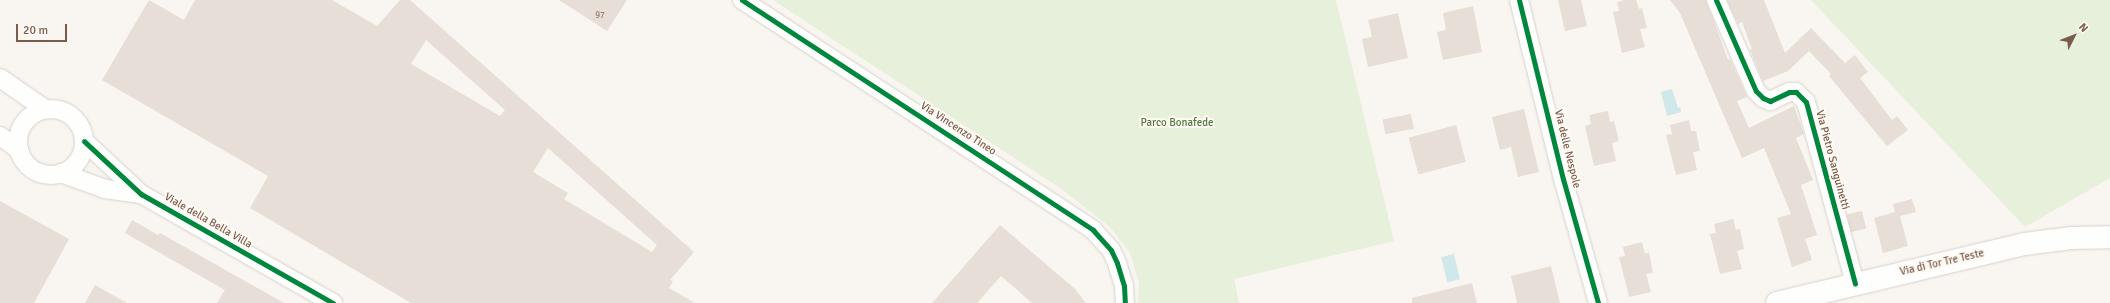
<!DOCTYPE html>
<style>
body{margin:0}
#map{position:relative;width:2110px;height:303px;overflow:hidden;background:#f9f5f0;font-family:Signika,sans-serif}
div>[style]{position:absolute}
.green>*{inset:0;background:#e7f0db}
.water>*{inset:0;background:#d0e8ea;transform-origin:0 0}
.building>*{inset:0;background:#e6ded7;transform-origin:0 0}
.roads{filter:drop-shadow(0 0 1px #d7d1cb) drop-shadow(0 0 1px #d7d1cb)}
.minor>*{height:18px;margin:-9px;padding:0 9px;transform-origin:9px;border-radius:9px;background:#fefefd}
.minor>.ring{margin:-9px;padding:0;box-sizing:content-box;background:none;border:18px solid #fefefd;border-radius:50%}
.tertiary>*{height:22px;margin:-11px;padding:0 11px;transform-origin:11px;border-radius:11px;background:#fefefd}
.cycleway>*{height:5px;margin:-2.5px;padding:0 2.5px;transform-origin:2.5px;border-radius:2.5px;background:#00873e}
span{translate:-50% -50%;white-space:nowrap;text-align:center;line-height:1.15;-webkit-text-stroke:4px #fffaf3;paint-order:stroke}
.number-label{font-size:9px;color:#977e72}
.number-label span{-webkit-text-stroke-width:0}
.park-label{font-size:11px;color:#537a41}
.street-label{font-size:11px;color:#7a5c4d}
.north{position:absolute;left:2054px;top:16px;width:40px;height:40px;-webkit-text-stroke:3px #fffaf3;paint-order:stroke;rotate:48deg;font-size:11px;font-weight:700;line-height:16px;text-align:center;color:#7a5c4d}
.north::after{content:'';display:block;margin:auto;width:14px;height:18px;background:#7a5c4d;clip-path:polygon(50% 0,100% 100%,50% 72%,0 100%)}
.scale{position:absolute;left:16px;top:24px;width:51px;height:18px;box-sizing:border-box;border:2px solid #7a5c4d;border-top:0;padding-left:5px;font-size:12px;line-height:14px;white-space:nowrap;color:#7a5c4d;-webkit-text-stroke:3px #fffaf3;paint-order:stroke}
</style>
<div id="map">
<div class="green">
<i style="clip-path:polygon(773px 0,1336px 0,1394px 241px,1234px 279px,1239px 303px,1138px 303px,1139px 283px,1130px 253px,1110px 227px,1060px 188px)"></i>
<i style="clip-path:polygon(1811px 0,2110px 0,2110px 178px,2025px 227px)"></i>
</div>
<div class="water">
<i style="clip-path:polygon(1672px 89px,1678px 108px,1680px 107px,1681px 112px,1667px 116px,1661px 92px)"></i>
<i style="left:1454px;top:254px;width:26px;height:13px;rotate:77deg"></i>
</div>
<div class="building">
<i style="clip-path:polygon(evenodd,149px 0,184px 20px,195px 0,332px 0,377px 26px,400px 0,410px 0,694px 252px,670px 280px,673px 281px,669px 288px,695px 303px,411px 303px,250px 208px,268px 176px,102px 80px,149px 0,426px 40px,505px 110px,500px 116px,411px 64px,426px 40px,149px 0,548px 148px,657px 245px,652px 252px,564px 199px,568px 193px,533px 172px,548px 148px)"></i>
<i style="clip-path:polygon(559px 0,627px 0,607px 31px)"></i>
<i style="clip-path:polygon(1558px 0,1581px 0,1587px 26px,1565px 31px)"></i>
<i style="clip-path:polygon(1625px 0,1636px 0,1639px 9px,1642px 8px,1647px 28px,1640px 29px,1645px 47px,1622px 53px,1613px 12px,1619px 11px,1617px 2px)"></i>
<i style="clip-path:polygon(1670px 0,1706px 0,1728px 60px,1730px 59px,1747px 97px,1737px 101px,1749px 128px,1794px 106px,1804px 134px,1796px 138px,1813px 180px,1801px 185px,1817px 235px,1805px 239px,1812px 260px,1792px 267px,1777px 218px,1791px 214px,1764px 148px,1742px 158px,1680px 13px)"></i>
<i style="clip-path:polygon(1727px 0,1764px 0,1785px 53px,1811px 28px,1845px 63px,1855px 55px,1868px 72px,1860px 78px,1892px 120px,1897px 116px,1908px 130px,1887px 146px,1829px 76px,1831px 74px,1809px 51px,1788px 71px,1763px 81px,1750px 50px,1752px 49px,1742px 22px,1738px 24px)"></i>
<i style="clip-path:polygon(1473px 6px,1482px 52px,1443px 60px,1437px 32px,1446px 30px,1443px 13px)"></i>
<i style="clip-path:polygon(1398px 13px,1408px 58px,1368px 67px,1362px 39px,1372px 37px,1368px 20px)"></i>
<i style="clip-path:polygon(1524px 109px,1539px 172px,1518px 177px,1511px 147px,1500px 150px,1492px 117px)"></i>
<i style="clip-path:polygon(1608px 111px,1610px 122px,1614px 121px,1619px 141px,1612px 143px,1616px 161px,1594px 166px,1585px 126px,1591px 124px,1589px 115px)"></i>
<i style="left:1411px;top:114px;width:15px;height:29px;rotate:79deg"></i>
<i style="clip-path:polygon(1689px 120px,1691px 131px,1696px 131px,1700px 151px,1693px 152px,1697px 170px,1676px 175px,1666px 135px,1672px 134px,1670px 125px)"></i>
<i style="left:1456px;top:125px;width:38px;height:49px;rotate:75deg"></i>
<i style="clip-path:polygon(1912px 199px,1916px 212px,1900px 216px,1908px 246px,1883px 253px,1874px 218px,1895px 212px,1893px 204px)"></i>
<i style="clip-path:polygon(0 201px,69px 239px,34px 303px,0 303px)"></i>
<i style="left:1862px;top:211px;width:18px;height:16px;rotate:77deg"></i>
<i style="clip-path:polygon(1733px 219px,1736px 230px,1740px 229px,1744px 249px,1737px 251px,1742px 269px,1720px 274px,1710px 234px,1716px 233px,1714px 224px)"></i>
<i style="clip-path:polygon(132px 220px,158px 235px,160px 233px,284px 303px,217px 303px,225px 290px,125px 233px)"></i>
<i style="clip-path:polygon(1000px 225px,1075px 289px,1086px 303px,1032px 303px,1001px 276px,977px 303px,932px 303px)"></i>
<i style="clip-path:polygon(1642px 242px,1645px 254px,1649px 252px,1653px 273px,1646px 274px,1651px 292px,1629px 297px,1619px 257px,1625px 256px,1623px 247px)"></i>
<i style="clip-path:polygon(1551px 266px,1560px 303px,1517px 303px,1511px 276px)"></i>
<i style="clip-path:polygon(1472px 283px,1477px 303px,1412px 303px,1412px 298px)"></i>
<i style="clip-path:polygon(95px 285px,127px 303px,85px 303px)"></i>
</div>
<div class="roads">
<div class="minor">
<i style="left:742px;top:0;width:420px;rotate:33.2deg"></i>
<i style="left:1093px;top:230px;width:27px;rotate:48deg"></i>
<i style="left:1111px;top:250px;width:14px;rotate:65deg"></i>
<i style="left:1117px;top:263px;width:24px;rotate:73deg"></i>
<i style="left:1124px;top:286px;width:17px;rotate:87deg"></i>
<i style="left:1519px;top:0;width:184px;rotate:76.2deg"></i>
<i style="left:1563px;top:179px;width:129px;rotate:74.2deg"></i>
<i style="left:1716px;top:0;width:99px;rotate:66.3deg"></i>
<i style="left:1756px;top:91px;width:10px;rotate:45deg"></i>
<i style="left:1763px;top:98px;width:8px;rotate:23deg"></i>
<i style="left:1770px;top:101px;width:21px;rotate:-25deg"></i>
<i style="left:1789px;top:92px;width:7px"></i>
<i style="left:1796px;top:92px;width:14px;rotate:45deg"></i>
<i style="left:1806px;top:102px;width:188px;rotate:74.9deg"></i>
<i style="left:0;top:78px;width:55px;rotate:34.6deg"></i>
<i class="ring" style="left:18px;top:109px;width:48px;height:48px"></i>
<i style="left:0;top:136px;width:24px;rotate:36deg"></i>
<i style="left:84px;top:141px;width:78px;rotate:42.9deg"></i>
<i style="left:141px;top:194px;width:221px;rotate:29.6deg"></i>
<i style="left:61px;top:173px;width:47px;rotate:20deg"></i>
<i style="left:105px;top:189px;width:36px;rotate:8deg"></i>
</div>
<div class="tertiary">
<i style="left:1777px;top:303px;width:255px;rotate:-13.4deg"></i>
<i style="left:2025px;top:244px;width:46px;rotate:-7.4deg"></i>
<i style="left:2071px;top:238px;width:39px;rotate:-1deg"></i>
</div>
</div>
<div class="cycleway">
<i style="left:742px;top:0;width:420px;rotate:33.2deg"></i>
<i style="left:1093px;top:230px;width:27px;rotate:48deg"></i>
<i style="left:1111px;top:250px;width:14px;rotate:65deg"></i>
<i style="left:1117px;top:263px;width:24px;rotate:73deg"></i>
<i style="left:1124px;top:286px;width:17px;rotate:87deg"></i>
<i style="left:1519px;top:0;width:184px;rotate:76.2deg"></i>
<i style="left:1563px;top:179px;width:129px;rotate:74.2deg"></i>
<i style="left:1716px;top:0;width:99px;rotate:66.3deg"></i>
<i style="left:1756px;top:91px;width:10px;rotate:45deg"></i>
<i style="left:1763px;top:98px;width:8px;rotate:23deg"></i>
<i style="left:1770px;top:101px;width:21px;rotate:-25deg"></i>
<i style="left:1789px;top:92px;width:7px"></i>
<i style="left:1796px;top:92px;width:14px;rotate:45deg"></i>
<i style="left:1806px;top:102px;width:188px;rotate:74.9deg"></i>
<i style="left:84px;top:141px;width:78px;rotate:42.9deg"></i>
<i style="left:141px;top:194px;width:221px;rotate:29.6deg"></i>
</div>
<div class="number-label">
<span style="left:600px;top:16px">97</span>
</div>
<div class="park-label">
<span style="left:1177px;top:123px">Parco Bonafede</span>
</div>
<div class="street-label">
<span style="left:958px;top:129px;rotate:33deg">Via Vincenzo Tineo</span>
<span style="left:1567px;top:149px;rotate:76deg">Via delle Nespole</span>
<span style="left:1832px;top:160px;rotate:75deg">Via Pietro Sanguinetti</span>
<span style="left:208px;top:221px;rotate:30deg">Viale della Bella Villa</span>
<span style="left:1942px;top:263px;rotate:-13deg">Via di Tor Tre Teste</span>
</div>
<div class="north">N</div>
<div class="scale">20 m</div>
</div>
